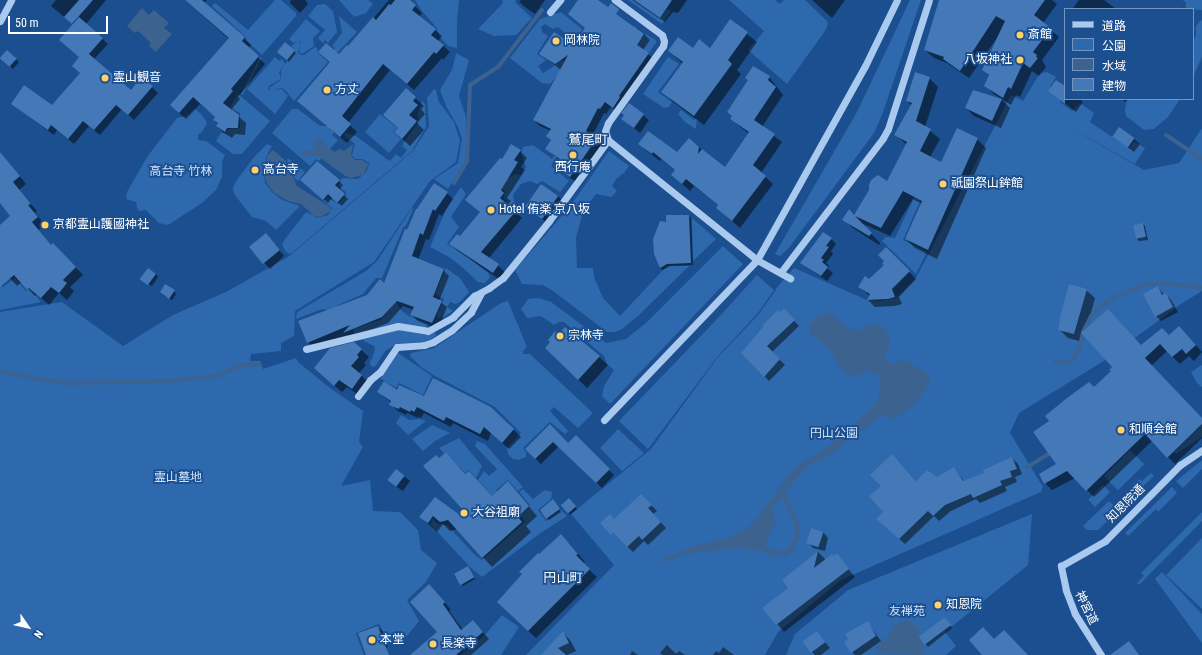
<!DOCTYPE html>
<meta charset="utf-8">
<style>
body{margin:0}
#map{position:relative;width:1202px;height:655px;overflow:hidden;background:#1b4f8f;font-family:"Roboto Condensed","Noto Sans JP",sans-serif}
div>[style]{position:absolute}
.green>*{inset:0;background:#2e69ad;transform-origin:0 0}
.water>*{inset:0;background:#3c6290}
.shadow>*{inset:0;background:#0007}
.stream>*{height:4px;margin:-2px;padding:0 2px;transform-origin:2px;border-radius:2px;background:#3c6290}
.building>*{inset:0;background:#4478b7;transform-origin:0 0}
.minor>*{height:7px;margin:-3.5px;padding:0 3.5px;transform-origin:3.5px;border-radius:3.5px;background:#a9c9ee}
.dots>*{width:11px;height:11px;translate:-50% -50%;box-sizing:border-box;border:2px solid #1b4f8f;border-radius:50%}
span{translate:-50% -50%;white-space:nowrap;text-align:center;line-height:1.15;-webkit-text-stroke:3.5px #1b4f8f;paint-order:stroke}
.poi-label{font-size:12px;color:#fff}
.left{translate:0 -50%;text-align:left}
.right{translate:-100% -50%;text-align:right}
.park-label{font-size:12px;color:#cfe3fa}
.street-label{font-size:12px;color:#fff}
.neighbourhood-label{font-size:13px;color:#fff}
.legend{position:absolute;left:1064px;top:8px;width:130px;height:92px;box-sizing:border-box;background:#1b4f8f;border:1px solid #7695bc;margin:0;padding:5px 7px;list-style:none;font-size:12px;color:#fff}
.legend li{display:flex;align-items:center;gap:8px;height:20px}
.legend b{width:20px;border:1px solid #7695bc}
.north{position:absolute;left:8px;top:607px;width:40px;height:40px;-webkit-text-stroke:3px #1b4f8f;paint-order:stroke;rotate:124deg;font-size:11px;font-weight:700;line-height:16px;text-align:center;color:#fff}
.north::after{content:'';display:block;margin:auto;width:14px;height:18px;background:#fff;clip-path:polygon(50% 0,100% 100%,50% 72%,0 100%)}
.scale{position:absolute;left:8px;top:16px;width:100px;height:18px;box-sizing:border-box;border:2px solid #fff;border-top:0;padding-left:5px;font-size:12px;line-height:14px;white-space:nowrap;color:#fff;-webkit-text-stroke:3px #1b4f8f;paint-order:stroke}
</style>
<div id="map">
<div class="green">
<i style="clip-path:polygon(275px 0,281px 0,296px 13px,296px 16px,262px 55px,246px 40px,246px 37px,212px 6px,215px 3px,248px 30px)"></i>
<i style="clip-path:polygon(339px 0,368px 0,373px 4px,366px 13px,354px 17px)"></i>
<i style="clip-path:polygon(415px 0,459px 0,457px 21px,457px 48px,448px 46px,440px 37px,436px 27px,421px 10px)"></i>
<i style="clip-path:polygon(502px 0,516px 0,515px 2px,532px 18px,516px 35px,494px 36px,478px 29px,503px 3px)"></i>
<i style="clip-path:polygon(628px 0,632px 0,660px 19px,667px 9px,671px 11px,662px 24px)"></i>
<i style="clip-path:polygon(729px 0,775px 0,780px 4px,784px 0,805px 0,827px 21px,828px 24px,825px 31px,787px 84px,748px 50px,764px 31px)"></i>
<i style="clip-path:polygon(910px 0,921px 0,882px 115px,874px 133px,788px 249px,780px 256px,775px 254px,857px 112px)"></i>
<i style="clip-path:polygon(1182px 0,1202px 0,1202px 10px,1188px 9px,1186px 8px,1186px 2px)"></i>
<i style="clip-path:polygon(325px 4px,333px 11px,337px 32px,328px 43px,325px 40px,323px 43px,318px 38px,325px 30px,308px 16px,317px 5px)"></i>
<i style="clip-path:polygon(561px 12px,582px 29px,581px 32px,572px 39px,558px 27px,553px 29px,545px 24px,541px 27px,542px 32px,548px 36px,537px 54px,546px 60px,538px 66px,543px 73px,554px 66px,560px 58px,568px 64px,550px 84px,542px 83px,510px 58px,540px 19px)"></i>
<i style="clip-path:polygon(339px 16px,357px 32px,336px 54px,333px 51px,335px 48px,332px 46px,342px 33px)"></i>
<i style="clip-path:polygon(306px 19px,320px 31px,313px 38px,314px 46px,302px 54px,299px 52px,301px 41px,293px 43px,289px 39px)"></i>
<i style="clip-path:polygon(1201px 20px,1202px 21px,1202px 57px,1193px 77px,1193px 42px,1196px 35px,1196px 26px)"></i>
<i style="clip-path:polygon(635px 26px,642px 37px,646px 34px,657px 41px,649px 53px,626px 41px)"></i>
<i style="clip-path:polygon(298px 41px,301px 43px,298px 52px,301px 55px,304px 55px,315px 47px,317px 48px,318px 53px,328px 62px,294px 101px,285px 90px,282px 88px,271px 90px,269px 88px,281px 80px,281px 70px,295px 50px,291px 46px)"></i>
<i style="clip-path:polygon(456px 53px,469px 60px,459px 96px,466px 117px,466px 161px,448px 189px,434px 179px,458px 163px,462px 138px,458px 127px,446px 106px,440px 90px,452px 70px)"></i>
<i style="left:260px;top:57px;width:2px;height:42px;rotate:27deg"></i>
<i style="clip-path:polygon(275px 57px,279px 61px,282px 59px,285px 64px,279px 72px,281px 79px,269px 86px,268px 90px,282px 89px,288px 96px,275px 114px,247px 89px)"></i>
<i style="clip-path:polygon(668px 57px,679px 64px,658px 92px,672px 102px,669px 107px,664px 108px,643px 94px)"></i>
<i style="clip-path:polygon(1047px 72px,1056px 77px,1050px 87px,1060px 93px,1060px 102px,1072px 111px,1080px 103px,1094px 113px,1090px 122px,1112px 137px,1129px 148px,1134px 141px,1145px 148px,1135px 164px,1056px 120px,1144px 170px,1179px 163px,1202px 128px,1202px 291px,1181px 304px,1102px 362px,1019px 413px,1010px 433px,1043px 487px,1041px 492px,841px 580px,778px 632px,765px 655px,526px 655px,614px 565px,571px 514px,651px 449px,718px 357px,759px 314px,779px 285px,794px 268px,867px 300px,880px 301px,896px 298px,916px 278px,1011px 95px,1023px 101px,1040px 73px)"></i>
<i style="clip-path:polygon(434px 89px,436px 90px,439px 102px,454px 122px,460px 141px,456px 162px,430px 181px,374px 262px,295px 311px,294px 336px,281px 343px,281px 351px,251px 354px,250px 361px,260px 361px,263px 369px,296px 358px,298px 362px,330px 388px,363px 411px,359px 442px,363px 447px,341px 486px,370px 480px,373px 511px,400px 512px,418px 530px,421px 550px,437px 563px,426px 582px,407px 600px,419px 621px,407px 636px,388px 641px,379px 624px,356px 633px,364px 655px,0 655px,0 312px,62px 302px,123px 346px,173px 315px,226px 292px,288px 257px,413px 151px,429px 126px,427px 98px)"></i>
<i style="clip-path:polygon(238px 94px,270px 121px,242px 154px,233px 154px,216px 141px,221px 133px,225px 133px,228px 129px,240px 128px,240px 113px,230px 107px)"></i>
<i style="clip-path:polygon(1129px 99px,1180px 99px,1168px 117px,1154px 129px,1144px 130px,1126px 116px,1125px 109px,1127px 101px)"></i>
<i style="clip-path:polygon(422px 101px,425px 104px,426px 127px,412px 151px,294px 251px,290px 254px,286px 252px,282px 245px,285px 239px,306px 212px,318px 218px,328px 215px,332px 208px,324px 201px,327px 197px,338px 204px,346px 195px,346px 192px,338px 186px,342px 178px,358px 179px,366px 172px,370px 163px,362px 159px,355px 159px,352px 155px,355px 144px,344px 136px,345px 133px,356px 136px,388px 160px,390px 161px,396px 154px,401px 158px,407px 150px,402px 146px,404px 142px,418px 123px,418px 113px)"></i>
<i style="clip-path:polygon(195px 109px,202px 115px,207px 123px,202px 132px,198px 135px,198px 140px,206px 141px,225px 155px,222px 162px,222px 177px,216px 190px,202px 203px,168px 225px,159px 223px,146px 210px,139px 211px,137px 208px,136px 202px,126px 199px,127px 192px,147px 157px,177px 118px,186px 116px)"></i>
<i style="clip-path:polygon(292px 109px,298px 109px,320px 126px,340px 126px,332px 135px,338px 140px,319px 161px,316px 159px,310px 166px,272px 133px)"></i>
<i style="clip-path:polygon(681px 110px,694px 120px,697px 118px,696px 129px,685px 122px,678px 114px)"></i>
<i style="clip-path:polygon(380px 114px,397px 128px,393px 132px,401px 139px,389px 153px,365px 132px)"></i>
<i style="clip-path:polygon(267px 144px,272px 146px,266px 157px,264px 171px,265px 183px,273px 193px,282px 200px,300px 206px,276px 230px,266px 221px,252px 217px,234px 194px,233px 188px,236px 181px,255px 156px)"></i>
<i style="clip-path:polygon(533px 145px,552px 159px,555px 154px,557px 156px,551px 166px,569px 181px,560px 192px,542px 181px,537px 184px,530px 181px,521px 184px,513px 195px,515px 205px,510px 206px,503px 197px,505px 192px,491px 178px,509px 178px,515px 174px,521px 175px,526px 167px,521px 154px,523px 147px)"></i>
<i style="clip-path:polygon(609px 151px,629px 166px,624px 173px,616px 179px,612px 186px,617px 191px,611px 197px,596px 194px,583px 212px,576px 238px,577px 268px,593px 268px,594px 277px,603px 298px,620px 316px,664px 269px,668px 266px,689px 266px,639px 315px,622px 329px,615px 332px,607px 332px,553px 291px,543px 285px,522px 284px,515px 270px,571px 205px)"></i>
<i style="clip-path:polygon(288px 158px,305px 172px,298px 181px,295px 179px,287px 160px)"></i>
<i style="clip-path:polygon(461px 187px,466px 194px,451px 217px,459px 227px,447px 244px,467px 256px,488px 273px,490px 277px,485px 283px,478px 282px,462px 267px,449px 257px,430px 247px,447px 207px)"></i>
<i style="clip-path:polygon(918px 189px,922px 197px,903px 240px,927px 252px,916px 274px,882px 241px,886px 237px,895px 238px)"></i>
<i style="clip-path:polygon(412px 208px,413px 209px,407px 224px,403px 228px,382px 278px,376px 278px,363px 294px,338px 305px,335px 308px,327px 310px,322px 309px,296px 319px,297px 312px,366px 271px,377px 261px)"></i>
<i style="clip-path:polygon(692px 218px,716px 239px,693px 261px)"></i>
<i style="clip-path:polygon(723px 246px,743px 264px,610px 404px,602px 396px,604px 386px,614px 370px,607px 364px,604px 356px,564px 322px,559px 322px,554px 325px,541px 316px,527px 318px,521px 309px,528px 299px,539px 298px,551px 302px,606px 343px,626px 339px,646px 323px)"></i>
<i style="clip-path:polygon(446px 268px,460px 278px,469px 292px,460px 302px,456px 304px,450px 302px,447px 307px,453px 311px,444px 317px,436px 318px,444px 299px,435px 294px)"></i>
<i style="clip-path:polygon(757px 275px,774px 290px,758px 313px,718px 356px,648px 449px,619px 421px,718px 318px)"></i>
<i style="clip-path:polygon(15px 278px,26px 291px,39px 282px,42px 287px,35px 295px,41px 302px,0 310px,0 284px,3px 287px)"></i>
<i style="clip-path:polygon(508px 301px,527px 347px,523px 351px,523px 354px,530px 354px,593px 413px,578px 428px,554px 407px,550px 411px,568px 431px,565px 434px,550px 422px,523px 448px,526px 452px,526px 457px,519px 460px,513px 459px,508px 454px,507px 448px,521px 433px,495px 407px,435px 376px,421px 367px,410px 356px,411px 353px,434px 348px,501px 303px)"></i>
<i style="clip-path:polygon(396px 302px,401px 310px,407px 315px,429px 324px,426px 327px,427px 334px,435px 331px,436px 336px,430px 340px,422px 342px,397px 344px,385px 351px,377px 364px,374px 367px,371px 366px,370px 363px,375px 350px,374px 346px,366px 342px,362px 339px,360px 332px,354px 333px,354px 329px,382px 319px)"></i>
<i style="clip-path:polygon(398px 353px,432px 376px,423px 395px,399px 383px,396px 388px,380px 378px)"></i>
<i style="clip-path:polygon(1202px 365px,1202px 387px,1197px 383px,1191px 372px)"></i>
<i style="clip-path:polygon(401px 415px,409px 420px,420px 419px,426px 421px,408px 435px,396px 423px)"></i>
<i style="clip-path:polygon(432px 425px,450px 433px,435px 441px,423px 451px,412px 439px)"></i>
<i style="clip-path:polygon(1202px 425px,1202px 437px,1176px 454px,1174px 452px)"></i>
<i style="clip-path:polygon(618px 429px,644px 453px,622px 471px,600px 448px)"></i>
<i style="clip-path:polygon(459px 438px,482px 466px,476px 478px,469px 470px,465px 473px,446px 452px,444px 453px,439px 448px)"></i>
<i style="clip-path:polygon(477px 441px,485px 444px,523px 487px,518px 491px,508px 480px,496px 490px,501px 496px,496px 500px,478px 480px,484px 471px,489px 476px,497px 469px,475px 446px)"></i>
<i style="left:1130px;top:450px;width:20px;height:37px;rotate:45deg"></i>
<i style="clip-path:polygon(1202px 460px,1202px 469px,1183px 488px,1176px 481px)"></i>
<i style="clip-path:polygon(1151px 473px,1154px 476px,1128px 501px,1125px 498px,1136px 488px,1133px 485px,1140px 479px,1142px 481px)"></i>
<i style="left:1103px;top:485px;width:10px;height:21px;rotate:45deg"></i>
<i style="clip-path:polygon(1172px 487px,1177px 493px,1158px 512px,1156px 509px,1128px 536px,1125px 533px)"></i>
<i style="clip-path:polygon(523px 489px,533px 499px,545px 490px,552px 492px,551px 499px,538px 510px,546px 521px,561px 510px,567px 516px,539px 534px,482px 577px,470px 567px,430px 524px,433px 519px,438px 524px,447px 525px,475px 555px,482px 560px,525px 522px,521px 515px,530px 505px,519px 492px)"></i>
<i style="clip-path:polygon(1109px 501px,1115px 507px,1117px 505px,1120px 509px,1098px 530px,1087px 530px,1083px 526px)"></i>
<i style="clip-path:polygon(1202px 512px,1202px 521px,1139px 585px,1137px 583px,1144px 576px,1141px 573px)"></i>
<i style="clip-path:polygon(1032px 514px,1028px 565px,945px 632px,956px 646px,946px 655px,786px 655px,795px 634px,848px 590px)"></i>
<i style="clip-path:polygon(1202px 538px,1202px 609px,1166px 575px)"></i>
<i style="clip-path:polygon(1162px 572px,1202px 614px,1202px 643px,1155px 579px)"></i>
<i style="clip-path:polygon(502px 615px,519px 627px,501px 655px,461px 655px,485px 635px)"></i>
</div>
<div class="water">
<i style="clip-path:polygon(142px 8px,149px 15px,154px 10px,169px 23px,164px 28px,172px 34px,156px 52px,149px 46px,151px 43px,138px 31px,135px 33px,127px 26px)"></i>
<i style="clip-path:polygon(317px 140px,323px 140px,327px 147px,335px 152px,339px 149px,344px 151px,353px 144px,351px 155px,355px 160px,362px 160px,369px 164px,366px 169px,363px 175px,351px 178px,345px 176px,318px 156px,304px 156px,302px 153px,304px 150px,311px 151px,315px 148px,314px 144px)"></i>
<i style="clip-path:polygon(273px 150px,286px 161px,297px 186px,330px 207px,331px 210px,328px 213px,320px 217px,314px 216px,301px 204px,288px 201px,274px 193px,266px 182px,265px 177px,267px 156px)"></i>
<i style="clip-path:polygon(evenodd,830px 313px,846px 327px,858px 331px,873px 323px,884px 327px,889px 337px,890px 346px,884px 354px,885px 358px,892px 364px,903px 359px,910px 363px,928px 374px,930px 383px,915px 405px,897px 417px,890px 419px,884px 414px,824px 459px,808px 466px,795px 480px,785px 493px,800px 525px,801px 533px,793px 551px,786px 556px,770px 555px,760px 550px,752px 551px,741px 547px,686px 554px,661px 563px,661px 560px,694px 546px,727px 538px,743px 531px,754px 522px,794px 468px,823px 451px,875px 405px,879px 394px,881px 378px,874px 373px,866px 370px,859px 375px,848px 376px,842px 371px,835px 358px,824px 344px,810px 334px,809px 326px,817px 316px,830px 313px,782px 498px,794px 523px,794px 538px,787px 550px,780px 551px,764px 546px,776px 522px,772px 508px,782px 498px)"></i>
<i style="clip-path:polygon(906px 620px,917px 626px,922px 636px,924px 655px,878px 654px,876px 647px,887px 637px,895px 624px)"></i>
</div>
<div class="shadow">
<i style="clip-path:polygon(56px 0,106px 0,86px 24px,108px 44px,94px 59px,131px 91px,152px 87px,158px 93px,134px 120px,122px 109px,100px 135px,89px 126px,74px 144px,57px 130px,54px 135px,12px 104px,52px 107px,81px 73px,80px 58px,74px 25px,51px 6px)"></i>
<i style="clip-path:polygon(185px 0,207px 0,204px 3px,244px 38px,251px 45px,249px 48px,265px 64px,238px 97px,240px 99px,231px 110px,246px 123px,245px 135px,235px 134px,232px 138px,224px 133px,217px 126px,218px 124px,214px 120px,216px 117px,200px 104px,186px 119px,178px 112px,229px 39px)"></i>
<i style="clip-path:polygon(291px 0,305px 0,308px 4px,300px 13px,290px 3px)"></i>
<i style="clip-path:polygon(389px 0,408px 0,415px 6px,422px 13px,419px 17px,442px 36px,438px 41px,450px 52px,443px 60px,442px 58px,414px 90px,390px 70px,348px 123px,357px 132px,347px 143px,305px 107px,339px 55px,348px 48px)"></i>
<i style="clip-path:polygon(521px 0,545px 0,535px 14px,525px 7px,519px 2px)"></i>
<i style="clip-path:polygon(580px 0,587px 0,644px 34px,650px 40px,643px 50px,654px 59px,619px 113px,611px 107px,606px 114px,604px 113px,592px 136px,602px 145px,576px 182px,555px 166px,560px 160px,546px 149px,552px 141px,547px 136px,551px 131px,540px 126px,534px 120px,561px 70px,540px 53px,574px 46px,586px 28px)"></i>
<i style="clip-path:polygon(633px 0,687px 0,678px 13px,673px 12px,665px 22px)"></i>
<i style="clip-path:polygon(812px 0,845px 0,832px 18px)"></i>
<i style="clip-path:polygon(940px 0,1052px 0,1057px 4px,1043px 23px,1059px 37px,1042px 60px,1046px 67px,1039px 76px,1032px 71px,1020px 97px,1016px 95px,1011px 105px,994px 94px,986px 86px,990px 77px,983px 70px,1001px 32px,969px 78px,947px 63px,934px 58px,925px 50px)"></i>
<i style="clip-path:polygon(1079px 0,1104px 0,1116px 9px,1075px 9px,1073px 8px)"></i>
<i style="clip-path:polygon(730px 21px,757px 42px,737px 70px,741px 74px,704px 125px,672px 101px,663px 92px,683px 64px,669px 51px,710px 49px)"></i>
<i style="clip-path:polygon(294px 51px,296px 53px,289px 62px,280px 54px)"></i>
<i style="clip-path:polygon(7px 52px,19px 62px,13px 69px,2px 58px)"></i>
<i style="clip-path:polygon(753px 67px,769px 77px,783px 95px,762px 127px,782px 142px,761px 173px,773px 184px,740px 228px,717px 208px,719px 206px,694px 186px,690px 191px,680px 182px,676px 171px,661px 159px,660px 161px,647px 151px,640px 144px,677px 154px,699px 147px,725px 169px,749px 134px,731px 119px,749px 81px)"></i>
<i style="clip-path:polygon(929px 78px,938px 87px,925px 127px,940px 139px,930px 157px,941px 163px,977px 139px,986px 148px,937px 259px,915px 248px,906px 239px,922px 204px,913px 199px,890px 236px,861px 223px,880px 243px,879px 245px,853px 228px,844px 219px,855px 217px,870px 191px,888px 182px,907px 145px,896px 135px,912px 106px,907px 101px)"></i>
<i style="clip-path:polygon(1065px 88px,1065px 99px,1080px 99px,1083px 102px,1076px 112px,1049px 91px)"></i>
<i style="clip-path:polygon(406px 90px,424px 106px,421px 109px,425px 114px,417px 123px,424px 130px,410px 146px,395px 132px,399px 128px)"></i>
<i style="clip-path:polygon(973px 91px,1002px 100px,1010px 108px,1001px 128px,974px 116px,966px 108px)"></i>
<i style="clip-path:polygon(1122px 99px,1128px 99px,1125px 102px)"></i>
<i style="clip-path:polygon(629px 104px,649px 120px,640px 133px,623px 119px)"></i>
<i style="clip-path:polygon(1114px 137px,1134px 139px,1140px 144px,1134px 152px)"></i>
<i style="clip-path:polygon(520px 151px,527px 158px,521px 167px,525px 170px,507px 198px,511px 201px,507px 205px,522px 218px,489px 258px,505px 272px,500px 280px,458px 251px,451px 244px,460px 237px,481px 212px,474px 207px,502px 160px)"></i>
<i style="clip-path:polygon(0 152px,26px 184px,19px 190px,37px 211px,35px 213px,45px 225px,38px 230px,51px 246px,53px 244px,83px 275px,70px 287px,74px 291px,67px 300px,59px 293px,49px 305px,37px 294px,35px 296px,22px 282px,17px 286px,0 267px,0 226px,12px 216px,0 202px)"></i>
<i style="clip-path:polygon(317px 162px,343px 185px,339px 190px,348px 199px,342px 206px,332px 198px,328px 203px,306px 184px)"></i>
<i style="clip-path:polygon(447px 193px,453px 199px,442px 216px,439px 214px,429px 240px,426px 239px,418px 260px,443px 270px,449px 276px,439px 301px,447px 307px,438px 329px,418px 321px,412px 315px,414px 310px,403px 306px,388px 323px,350px 338px,347px 335px,314px 348px,308px 342px,367px 296px,385px 285px,408px 231px)"></i>
<i style="clip-path:polygon(558px 196px,563px 202px,546px 222px,527px 207px)"></i>
<i style="clip-path:polygon(667px 216px,689px 216px,691px 218px,693px 265px,670px 266px,663px 270px,660px 268px,654px 244px,667px 224px)"></i>
<i style="clip-path:polygon(1143px 224px,1145px 226px,1148px 240px,1139px 241px,1137px 239px,1134px 226px)"></i>
<i style="clip-path:polygon(831px 239px,836px 244px,831px 251px,833px 254px,826px 263px,829px 266px,827px 268px,833px 273px,827px 281px,801px 263px)"></i>
<i style="clip-path:polygon(271px 240px,284px 256px,270px 269px,250px 247px)"></i>
<i style="clip-path:polygon(886px 248px,916px 279px,899px 297px,902px 304px,895px 306px,875px 307px,868px 300px,870px 296px,859px 286px,869px 281px,885px 265px)"></i>
<i style="clip-path:polygon(156px 274px,158px 277px,152px 286px,144px 281px)"></i>
<i style="clip-path:polygon(1158px 287px,1164px 295px,1166px 294px,1171px 300px,1178px 312px,1161px 321px,1156px 316px)"></i>
<i style="clip-path:polygon(1086px 290px,1095px 298px,1086px 331px,1141px 346px,1169px 336px,1187px 335px,1202px 352px,1194px 361px,1189px 356px,1180px 364px,1167px 351px,1151px 366px,1202px 419px,1202px 438px,1175px 464px,1152px 441px,1094px 497px,1075px 478px,1052px 490px,1045px 483px,1057px 464px,1094px 388px,1112px 371px,1114px 367px,1084px 335px,1083px 342px,1068px 338px,1059px 329px)"></i>
<i style="clip-path:polygon(174px 291px,176px 294px,172px 300px,163px 295px)"></i>
<i style="clip-path:polygon(784px 310px,799px 326px,772px 352px,785px 365px,769px 381px,742px 353px)"></i>
<i style="clip-path:polygon(558px 335px,586px 345px,608px 365px,587px 388px,554px 356px)"></i>
<i style="clip-path:polygon(354px 343px,369px 357px,364px 363px,366px 365px,359px 373px,369px 383px,360px 396px,347px 387px,342px 392px,322px 375px)"></i>
<i style="clip-path:polygon(397px 391px,425px 398px,491px 407px,521px 437px,509px 449px,491px 433px,488px 441px,453px 423px,451px 427px,424px 413px,421px 418px,418px 416px,418px 418px,407px 413px,406px 415px,398px 411px,391px 404px,392px 403px,378px 392px)"></i>
<i style="clip-path:polygon(550px 426px,568px 444px,576px 437px,614px 475px,602px 488px,559px 446px,541px 464px,526px 449px)"></i>
<i style="clip-path:polygon(1012px 458px,1018px 464px,1022px 474px,1015px 477px,1017px 482px,1005px 487px,1007px 491px,980px 503px,976px 499px,951px 511px,939px 521px,934px 516px,905px 544px,883px 524px,885px 512px,882px 486px,898px 461px,917px 482px,937px 478px,954px 468px,964px 481px,985px 474px)"></i>
<i style="clip-path:polygon(396px 470px,410px 481px,403px 491px,394px 485px)"></i>
<i style="clip-path:polygon(466px 475px,492px 497px,508px 482px,537px 516px,526px 526px,531px 532px,492px 567px,457px 529px,450px 531px,443px 524px,437px 532px,421px 517px,435px 498px,461px 517px,465px 511px)"></i>
<i style="clip-path:polygon(641px 495px,657px 511px,653px 514px,666px 528px,648px 545px,644px 541px,633px 552px,602px 523px,615px 520px)"></i>
<i style="clip-path:polygon(571px 501px,577px 509px,570px 515px,561px 505px)"></i>
<i style="clip-path:polygon(555px 503px,561px 512px,549px 520px,547px 518px)"></i>
<i style="clip-path:polygon(811px 529px,823px 532px,828px 538px,825px 551px,813px 548px,808px 542px)"></i>
<i style="clip-path:polygon(569px 543px,585px 562px,583px 564px,597px 577px,536px 638px,505px 609px,539px 556px)"></i>
<i style="clip-path:polygon(818px 552px,826px 560px,837px 555px,855px 577px,784px 632px,764px 608px,790px 588px,783px 580px)"></i>
<i style="clip-path:polygon(470px 570px,475px 579px,463px 586px,455px 575px)"></i>
<i style="clip-path:polygon(436px 592px,451px 610px,449px 611px,463px 630px,479px 628px,489px 639px,471px 655px,412px 655px,438px 632px)"></i>
<i style="clip-path:polygon(947px 621px,952px 628px,928px 647px,920px 637px)"></i>
<i style="clip-path:polygon(867px 622px,881px 641px,861px 655px,855px 655px,852px 652px)"></i>
<i style="clip-path:polygon(378px 627px,383px 632px,388px 646px,381px 655px,368px 655px)"></i>
<i style="clip-path:polygon(563px 633px,570px 640px,576px 651px,567px 655px,542px 655px)"></i>
<i style="clip-path:polygon(817px 633px,830px 648px,821px 655px,815px 655px,812px 652px)"></i>
<i style="clip-path:polygon(667px 645px,676px 654px,679px 651px,685px 655px,663px 655px,660px 653px)"></i>
<i style="clip-path:polygon(723px 647px,734px 655px,713px 655px,716px 651px,719px 653px)"></i>
<i style="clip-path:polygon(632px 651px,638px 655px,630px 655px)"></i>
</div>
<div class="stream">
<i style="left:1166px;top:135px;width:43px;rotate:33.7deg"></i>
<i style="left:454px;top:183px;width:26px;rotate:-59deg"></i>
<i style="left:467px;top:161px;width:76px;rotate:-87.7deg"></i>
<i style="left:470px;top:85px;width:33px;rotate:-33deg"></i>
<i style="left:498px;top:67px;width:72px;rotate:-52.3deg"></i>
<i style="left:1055px;top:362px;width:9px;rotate:6deg"></i>
<i style="left:1064px;top:363px;width:9px;rotate:-21deg"></i>
<i style="left:1072px;top:360px;width:12px;rotate:-55deg"></i>
<i style="left:1079px;top:350px;width:18px;rotate:-77deg"></i>
<i style="left:1083px;top:332px;width:18px;rotate:-63deg"></i>
<i style="left:1091px;top:316px;width:14px;rotate:-45deg"></i>
<i style="left:1101px;top:306px;width:17px;rotate:-33deg"></i>
<i style="left:1115px;top:297px;width:35px;rotate:-22deg"></i>
<i style="left:1148px;top:284px;width:21px"></i>
<i style="left:1169px;top:284px;width:33px;rotate:7deg"></i>
<i style="left:0;top:371px;width:38px;rotate:12deg"></i>
<i style="left:37px;top:379px;width:34px;rotate:7deg"></i>
<i style="left:71px;top:383px;width:100px;rotate:-1.1deg"></i>
<i style="left:171px;top:381px;width:46px;rotate:-6.2deg"></i>
<i style="left:217px;top:376px;width:27px;rotate:-24deg"></i>
<i style="left:242px;top:365px;width:17px;rotate:-3deg"></i>
<i style="left:1027px;top:467px;width:29px;rotate:-31deg"></i>
</div>
<div class="building">
<i style="clip-path:polygon(79px 0,93px 0,72px 24px,64px 17px)"></i>
<i style="clip-path:polygon(185px 0,202px 0,245px 37px,242px 41px,259px 56px,231px 89px,233px 91px,223px 103px,239px 115px,238px 128px,227px 128px,225px 132px,216px 126px,218px 123px,213px 120px,215px 117px,193px 97px,179px 113px,170px 105px,229px 38px)"></i>
<i style="clip-path:polygon(395px 0,410px 0,416px 5px,412px 10px,436px 29px,431px 35px,444px 45px,436px 54px,434px 52px,407px 84px,383px 64px,342px 116px,351px 124px,340px 137px,297px 101px,330px 62px,318px 52px,326px 43px,339px 54px,347px 45px,348px 46px,373px 17px,376px 20px,389px 4px,391px 5px)"></i>
<i style="clip-path:polygon(578px 0,598px 0,608px 7px,611px 3px,619px 9px,616px 14px,644px 34px,637px 45px,649px 53px,619px 96px,620px 97px,613px 108px,605px 102px,600px 109px,598px 108px,586px 131px,597px 138px,570px 177px,554px 166px,560px 159px,545px 149px,551px 140px,546px 136px,551px 129px,533px 120px,568px 55px,555px 64px,539px 54px,554px 32px,573px 45px,585px 28px,568px 14px)"></i>
<i style="clip-path:polygon(634px 0,672px 0,660px 18px)"></i>
<i style="clip-path:polygon(939px 0,1045px 0,1034px 15px,1051px 28px,1033px 52px,1037px 55px,1036px 57px,1038px 58px,1030px 68px,1023px 63px,1011px 89px,1008px 87px,1003px 98px,984px 86px,989px 75px,982px 70px,1005px 21px,996px 16px,960px 71px,943px 59px,944px 57px,924px 50px)"></i>
<i style="clip-path:polygon(79px 17px,103px 38px,89px 54px,131px 90px,141px 77px,153px 86px,128px 115px,116px 105px,94px 130px,83px 121px,68px 139px,51px 125px,48px 130px,11px 104px,24px 85px,52px 105px,80px 73px,72px 66px,79px 57px,59px 40px)"></i>
<i style="clip-path:polygon(730px 19px,748px 32px,728px 60px,732px 64px,694px 116px,661px 92px,683px 62px,668px 51px,678px 37px,693px 48px,699px 39px,710px 48px)"></i>
<i style="left:285px;top:42px;width:13px;height:13px;rotate:39deg"></i>
<i style="left:7px;top:50px;width:13px;height:11px;rotate:42deg"></i>
<i style="clip-path:polygon(753px 66px,770px 76px,768px 80px,776px 87px,754px 120px,775px 134px,753px 165px,766px 176px,732px 221px,716px 208px,718px 205px,686px 179px,682px 184px,671px 175px,675px 170px,653px 152px,652px 154px,638px 144px,648px 131px,677px 152px,689px 138px,699px 147px,698px 154px,702px 149px,725px 167px,749px 132px,730px 119px,732px 116px,727px 112px,748px 80px,745px 78px)"></i>
<i style="clip-path:polygon(915px 72px,930px 77px,916px 121px,931px 129px,920px 151px,941px 162px,957px 128px,978px 138px,928px 250px,905px 239px,922px 201px,903px 191px,881px 228px,855px 216px,872px 233px,869px 236px,842px 220px,849px 209px,854px 215px,869px 190px,869px 185px,871px 180px,878px 175px,887px 181px,907px 142px,894px 135px,912px 103px,906px 101px)"></i>
<i style="clip-path:polygon(1056px 80px,1065px 86px,1065px 104px,1048px 91px)"></i>
<i style="clip-path:polygon(406px 88px,416px 97px,413px 101px,418px 105px,409px 115px,417px 121px,402px 139px,394px 132px,398px 128px,383px 115px)"></i>
<i style="clip-path:polygon(973px 90px,1002px 99px,992px 121px,965px 108px)"></i>
<i style="clip-path:polygon(629px 103px,644px 114px,634px 128px,621px 119px,624px 115px,621px 113px)"></i>
<i style="left:1119px;top:127px;width:19px;height:12px;rotate:35deg"></i>
<i style="clip-path:polygon(511px 144px,521px 150px,514px 160px,518px 162px,501px 190px,504px 193px,500px 198px,516px 211px,481px 252px,499px 264px,493px 273px,449px 244px,457px 234px,460px 236px,480px 212px,465px 200px,500px 158px,502px 159px)"></i>
<i style="clip-path:polygon(0 152px,20px 176px,13px 182px,31px 204px,28px 205px,38px 217px,32px 222px,51px 245px,53px 243px,76px 267px,63px 280px,67px 283px,59px 293px,51px 287px,41px 298px,29px 288px,27px 290px,14px 275px,0 287px,0 225px,10px 216px,0 203px)"></i>
<i style="clip-path:polygon(317px 161px,340px 180px,335px 185px,345px 194px,337px 203px,328px 194px,323px 200px,300px 180px)"></i>
<i style="clip-path:polygon(434px 183px,448px 192px,435px 211px,433px 209px,423px 235px,420px 233px,412px 256px,444px 269px,433px 297px,442px 301px,432px 323px,410px 315px,414px 307px,397px 301px,382px 317px,343px 333px,350px 325px,307px 343px,298px 321px,367px 295px,380px 279px,384px 283px,405px 229px,407px 230px,416px 209px,417px 209px)"></i>
<i style="left:541px;top:184px;width:21px;height:28px;rotate:35deg"></i>
<i style="clip-path:polygon(666px 215px,689px 215px,691px 263px,667px 264px,660px 268px,654px 254px,653px 239px,660px 221px,666px 222px)"></i>
<i style="left:1143px;top:223px;width:14px;height:10px;rotate:78deg"></i>
<i style="clip-path:polygon(823px 232px,832px 238px,826px 246px,829px 247px,821px 258px,824px 260px,822px 262px,828px 267px,821px 276px,800px 263px)"></i>
<i style="left:266px;top:233px;width:22px;height:22px;rotate:51deg"></i>
<i style="clip-path:polygon(886px 247px,910px 271px,892px 289px,895px 297px,888px 299px,867px 300px,870px 294px,858px 287px,865px 276px,869px 279px,884px 265px,882px 264px,884px 261px,878px 255px)"></i>
<i style="left:148px;top:268px;width:10px;height:14px;rotate:37deg"></i>
<i style="clip-path:polygon(165px 284px,175px 290px,169px 299px,160px 292px)"></i>
<i style="clip-path:polygon(1069px 284px,1087px 289px,1074px 334px,1058px 330px,1060px 322px,1059px 321px)"></i>
<i style="clip-path:polygon(1158px 286px,1162px 295px,1166px 293px,1173px 307px,1155px 317px,1143px 294px)"></i>
<i style="clip-path:polygon(784px 308px,795px 320px,767px 346px,780px 359px,764px 377px,741px 353px,764px 326px,763px 325px,778px 310px,780px 312px)"></i>
<i style="clip-path:polygon(1108px 309px,1141px 345px,1162px 328px,1169px 335px,1179px 326px,1196px 345px,1186px 354px,1182px 349px,1172px 357px,1160px 344px,1145px 358px,1202px 418px,1202px 424px,1167px 458px,1145px 434px,1086px 491px,1067px 471px,1044px 484px,1039px 474px,1056px 464px,1033px 432px,1049px 421px,1045px 416px,1067px 398px,1089px 382px,1094px 387px,1111px 371px,1109px 370px,1112px 367px,1081px 333px)"></i>
<i style="clip-path:polygon(565px 327px,600px 356px,578px 380px,545px 348px,550px 342px,548px 340px,555px 331px,558px 334px)"></i>
<i style="clip-path:polygon(354px 342px,362px 349px,357px 355px,359px 357px,351px 366px,362px 375px,352px 389px,339px 380px,334px 386px,314px 368px,330px 348px)"></i>
<i style="clip-path:polygon(433px 378px,491px 407px,514px 429px,502px 443px,484px 427px,480px 434px,446px 417px,444px 421px,417px 407px,414px 412px,411px 410px,410px 412px,400px 407px,399px 409px,389px 405px,391px 401px,377px 392px,384px 381px,397px 390px,399px 385px,424px 396px)"></i>
<i style="clip-path:polygon(550px 424px,568px 443px,576px 435px,610px 469px,596px 483px,553px 442px,535px 459px,525px 449px)"></i>
<i style="clip-path:polygon(446px 452px,465px 474px,469px 471px,492px 496px,508px 481px,529px 506px,518px 517px,522px 522px,482px 558px,448px 520px,440px 522px,433px 516px,428px 523px,419px 517px,435px 497px,460px 515px,464px 511px,423px 466px,436px 455px,439px 458px)"></i>
<i style="clip-path:polygon(892px 454px,916px 481px,927px 470px,937px 477px,954px 467px,963px 481px,984px 473px,983px 470px,1012px 457px,1017px 469px,1010px 471px,1012px 477px,1000px 481px,1002px 485px,973px 498px,971px 494px,945px 505px,933px 516px,928px 511px,899px 539px,876px 519px,883px 512px,869px 496px,881px 486px,870px 475px)"></i>
<i style="left:396px;top:469px;width:11px;height:14px;rotate:38deg"></i>
<i style="clip-path:polygon(641px 494px,652px 505px,648px 508px,661px 522px,642px 540px,639px 536px,627px 547px,613px 533px,611px 535px,600px 523px,610px 514px,614px 519px)"></i>
<i style="left:569px;top:498px;width:11px;height:11px;rotate:49deg"></i>
<i style="clip-path:polygon(553px 499px,560px 509px,546px 519px,540px 510px)"></i>
<i style="left:811px;top:528px;width:13px;height:16px;rotate:18deg"></i>
<i style="clip-path:polygon(561px 534px,578px 554px,576px 555px,590px 569px,528px 631px,497px 602px,522px 574px,519px 572px,538px 553px,539px 554px)"></i>
<i style="clip-path:polygon(818px 551px,814px 568px,832px 554px,834px 556px,837px 553px,849px 569px,776px 625px,762px 608px,788px 588px,782px 580px)"></i>
<i style="left:468px;top:566px;width:13px;height:16px;rotate:61deg"></i>
<i style="clip-path:polygon(429px 584px,445px 602px,443px 604px,461px 630px,473px 620px,483px 632px,456px 655px,410px 655px,437px 632px,410px 602px)"></i>
<i style="left:945px;top:617px;width:10px;height:33px;rotate:53deg"></i>
<i style="clip-path:polygon(868px 621px,876px 636px,851px 653px,844px 642px,848px 639px,845px 634px)"></i>
<i style="clip-path:polygon(378px 626px,389px 655px,366px 655px,358px 633px)"></i>
<i style="clip-path:polygon(983px 627px,994px 639px,1004px 630px,1028px 655px,982px 655px,969px 640px)"></i>
<i style="clip-path:polygon(563px 631px,569px 643px,558px 648px,566px 655px,541px 655px)"></i>
<i style="left:817px;top:631px;width:14px;height:18px;rotate:54deg"></i>
<i style="clip-path:polygon(1129px 641px,1139px 655px,1110px 655px)"></i>
</div>
<div class="minor">
<i style="left:550px;top:12px;width:16px;rotate:-50deg"></i>
<i style="left:0;top:21px;width:24px;rotate:-62deg"></i>
<i style="left:608px;top:140px;width:191px;rotate:38.8deg"></i>
<i style="left:757px;top:260px;width:38px;rotate:29deg"></i>
<i style="left:781px;top:272px;width:168px;rotate:-52.7deg"></i>
<i style="left:883px;top:138px;width:10px;rotate:-61deg"></i>
<i style="left:888px;top:129px;width:135px;rotate:-72.4deg"></i>
<i style="left:306px;top:349px;width:95px;rotate:-14deg"></i>
<i style="left:398px;top:326px;width:30px;rotate:9deg"></i>
<i style="left:428px;top:331px;width:29px;rotate:-29deg"></i>
<i style="left:453px;top:317px;width:30px;rotate:-45deg"></i>
<i style="left:474px;top:296px;width:17px;rotate:-28deg"></i>
<i style="left:489px;top:288px;width:17px;rotate:-36deg"></i>
<i style="left:503px;top:278px;width:73px;rotate:-51.1deg"></i>
<i style="left:549px;top:221px;width:100px;rotate:-53.9deg"></i>
<i style="left:608px;top:140px;width:9px;rotate:-108deg"></i>
<i style="left:605px;top:131px;width:9px;rotate:-69deg"></i>
<i style="left:608px;top:123px;width:95px;rotate:-54.5deg"></i>
<i style="left:663px;top:46px;width:5px;rotate:-79deg"></i>
<i style="left:664px;top:41px;width:6px;rotate:-108deg"></i>
<i style="left:662px;top:35px;width:59px;rotate:-143.3deg"></i>
<i style="left:358px;top:396px;width:20px;rotate:-53deg"></i>
<i style="left:370px;top:380px;width:13px;rotate:-39deg"></i>
<i style="left:380px;top:372px;width:30px;rotate:-56deg"></i>
<i style="left:397px;top:347px;width:27px;rotate:-4deg"></i>
<i style="left:424px;top:345px;width:9px;rotate:-18deg"></i>
<i style="left:433px;top:342px;width:22px;rotate:-32deg"></i>
<i style="left:452px;top:330px;width:26px;rotate:-43deg"></i>
<i style="left:471px;top:312px;width:21px;rotate:-62deg"></i>
<i style="left:604px;top:420px;width:221px;rotate:-46.3deg"></i>
<i style="left:757px;top:260px;width:222px;rotate:-60.9deg"></i>
<i style="left:865px;top:66px;width:73px;rotate:-64.1deg"></i>
<i style="left:1101px;top:655px;width:49px;rotate:-122.4deg"></i>
<i style="left:1075px;top:614px;width:26px;rotate:-111deg"></i>
<i style="left:1066px;top:590px;width:25px;rotate:-102deg"></i>
<i style="left:1061px;top:566px;width:51px;rotate:-29.6deg"></i>
<i style="left:1105px;top:541px;width:107px;rotate:-45.4deg"></i>
<i style="left:1180px;top:465px;width:27px;rotate:-34deg"></i>
</div>
<div class="dots">
<i style="left:1020px;top:35px;background:#ffd166"></i>
<i style="left:556px;top:41px;background:#ffd166"></i>
<i style="left:1020px;top:60px;background:#ffd166"></i>
<i style="left:105px;top:78px;background:#ffd166"></i>
<i style="left:327px;top:90px;background:#ffd166"></i>
<i style="left:573px;top:155px;background:#ffd166"></i>
<i style="left:255px;top:170px;background:#ffd166"></i>
<i style="left:943px;top:184px;background:#ffd166"></i>
<i style="left:491px;top:210px;background:#ffd166"></i>
<i style="left:45px;top:225px;background:#ffd166"></i>
<i style="left:560px;top:336px;background:#ffd166"></i>
<i style="left:1121px;top:430px;background:#ffd166"></i>
<i style="left:464px;top:513px;background:#ffd166"></i>
<i style="left:938px;top:605px;background:#ffd166"></i>
<i style="left:372px;top:640px;background:#ffd166"></i>
<i style="left:433px;top:644px;background:#ffd166"></i>
</div>
<div class="poi-label">
<span class="left" style="left:1028px;top:35px">斎館</span>
<span class="left" style="left:564px;top:41px">岡林院</span>
<span class="right" style="left:1012px;top:60px">八坂神社</span>
<span class="left" style="left:113px;top:78px">霊山観音</span>
<span class="left" style="left:335px;top:90px">方丈</span>
<span style="left:573px;top:168px">西行庵</span>
<span class="left" style="left:263px;top:170px">高台寺</span>
<span class="left" style="left:951px;top:184px">祇園祭山鉾館</span>
<span class="left" style="left:499px;top:210px">Hotel 侑楽 京八坂</span>
<span class="left" style="left:53px;top:225px">京都霊山護國神社</span>
<span class="left" style="left:568px;top:336px">宗林寺</span>
<span class="left" style="left:1129px;top:430px">和順会館</span>
<span class="left" style="left:472px;top:513px">大谷祖廟</span>
<span class="left" style="left:946px;top:605px">知恩院</span>
<span class="left" style="left:380px;top:640px">本堂</span>
<span class="left" style="left:441px;top:644px">長楽寺</span>
</div>
<div class="park-label">
<span style="left:181px;top:172px">高台寺 竹林</span>
<span style="left:834px;top:434px">円山公園</span>
<span style="left:178px;top:478px">霊山墓地</span>
<span style="left:907px;top:612px">友禅苑</span>
</div>
<div class="street-label">
<span style="left:1126px;top:504px;rotate:-45deg">知恩院通</span>
<span style="left:1086px;top:608px;rotate:64deg">神宮道</span>
</div>
<div class="neighbourhood-label">
<span style="left:588px;top:140px">鷲尾町</span>
<span style="left:563px;top:578px">円山町</span>
</div>
<ul class="legend">
<li><b style="height:5px;background:#a9c9ee"></b>道路</li>
<li><b style="height:11px;background:#2e69ad"></b>公園</li>
<li><b style="height:11px;background:#3c6290"></b>水域</li>
<li><b style="height:11px;background:#4478b7"></b>建物</li>
</ul>
<div class="north">N</div>
<div class="scale">50 m</div>
</div>
